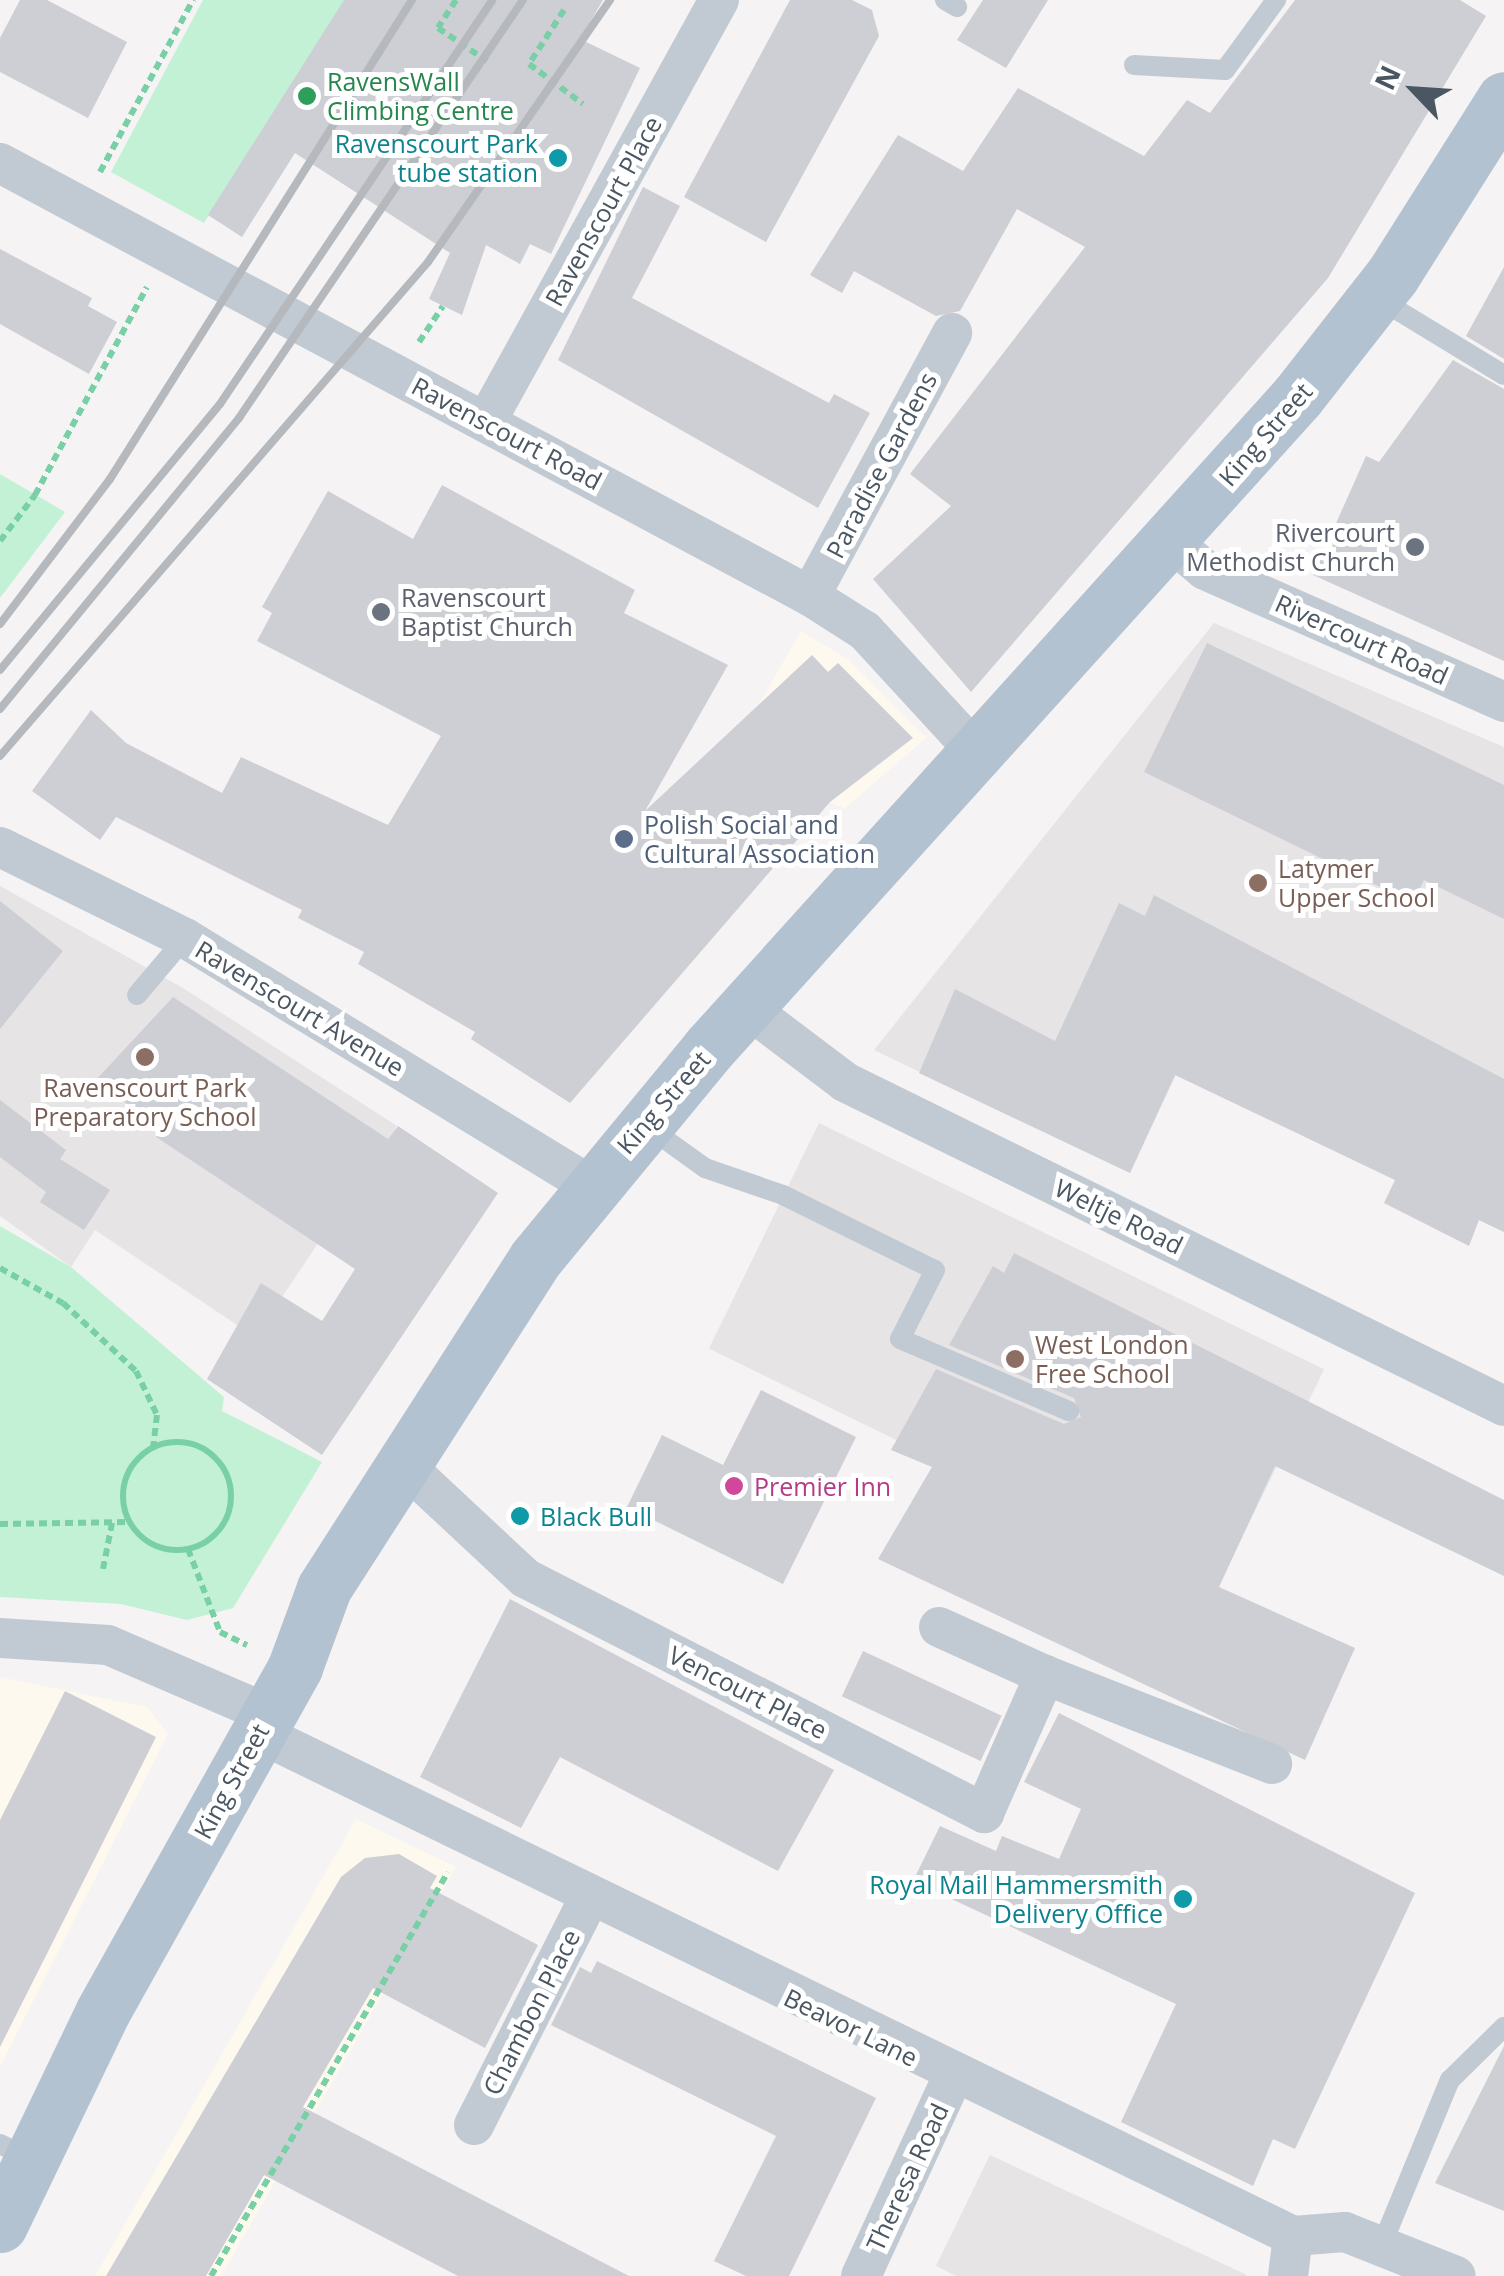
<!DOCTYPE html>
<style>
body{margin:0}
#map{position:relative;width:1504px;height:2276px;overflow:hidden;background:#f5f3f3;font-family:"Open Sans",sans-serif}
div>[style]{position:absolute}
.commercial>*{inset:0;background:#fdf9ef}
.education>*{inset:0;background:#e6e4e5;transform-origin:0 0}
.green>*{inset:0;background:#c3f1d5}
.building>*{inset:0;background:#cdcfd5;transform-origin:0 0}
.path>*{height:6px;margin-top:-3px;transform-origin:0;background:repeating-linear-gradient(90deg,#7ad0a6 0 8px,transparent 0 13px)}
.path>.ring{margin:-3px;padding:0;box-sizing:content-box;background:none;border:6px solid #7ad0a6;border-radius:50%}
.lane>*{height:20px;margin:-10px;padding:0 10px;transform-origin:10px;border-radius:10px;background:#c1cad2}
.street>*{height:40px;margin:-20px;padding:0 20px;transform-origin:20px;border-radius:20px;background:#c1cad2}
.primary>*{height:55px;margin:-27.5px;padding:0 27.5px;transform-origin:27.5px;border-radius:27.5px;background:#b3c2d1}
.rail>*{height:8px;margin:-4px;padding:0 4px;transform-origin:4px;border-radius:4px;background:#b5b8bd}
.dots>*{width:28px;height:28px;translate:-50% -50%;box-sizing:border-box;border:5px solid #fff;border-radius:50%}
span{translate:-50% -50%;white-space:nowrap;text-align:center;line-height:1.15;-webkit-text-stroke:10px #fff;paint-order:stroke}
.leisure-label{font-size:25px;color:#27864d}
.left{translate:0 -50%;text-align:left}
.culture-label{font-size:25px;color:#0d838f}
.right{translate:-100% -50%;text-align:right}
.street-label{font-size:25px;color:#4a5661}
.worship-label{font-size:25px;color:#5b616d}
.service-label{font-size:25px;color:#4e5e75}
.education-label{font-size:25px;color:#785e54}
.hotel-label{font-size:25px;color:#b23c85}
.north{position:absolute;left:1364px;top:40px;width:100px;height:100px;-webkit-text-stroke:8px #fff;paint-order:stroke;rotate:295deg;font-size:28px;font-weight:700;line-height:40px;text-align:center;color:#4a5661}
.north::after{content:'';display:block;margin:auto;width:35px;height:45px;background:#4a5661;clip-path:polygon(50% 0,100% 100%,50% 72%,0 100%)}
</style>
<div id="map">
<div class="commercial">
<i style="clip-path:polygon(801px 631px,849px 660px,926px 738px,844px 809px,733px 749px)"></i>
<i style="clip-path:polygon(0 1677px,147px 1707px,168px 1734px,0 2067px)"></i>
<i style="clip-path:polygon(356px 1819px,456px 1867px,221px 2276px,95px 2276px)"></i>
</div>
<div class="education">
<i style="clip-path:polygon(1214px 623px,1504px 747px,1504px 1232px,1176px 1075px,1130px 1173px,874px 1050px)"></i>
<i style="clip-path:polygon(0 886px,183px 988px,397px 1126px,255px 1337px,95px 1230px,71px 1267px,0 1216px)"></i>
<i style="left:819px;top:1123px;width:562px;height:251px;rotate:26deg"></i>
<i style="clip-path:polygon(990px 2155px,1247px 2275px,1246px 2276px,956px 2276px,936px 2266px)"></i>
</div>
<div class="green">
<i style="clip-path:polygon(203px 0,345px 0,204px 223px,111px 172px)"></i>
<i style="clip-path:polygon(0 474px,65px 512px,0 598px)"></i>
<i style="clip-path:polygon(0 1226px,71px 1267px,224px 1397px,222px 1411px,322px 1462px,233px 1608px,187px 1620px,121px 1604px,0 1597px)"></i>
</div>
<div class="building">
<i style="clip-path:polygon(20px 0,47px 0,127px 42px,88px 118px,0 72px,0 38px)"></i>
<i style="clip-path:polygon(344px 0,603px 0,580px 39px,640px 68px,551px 254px,530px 244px,520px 264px,486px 245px,462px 315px,429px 299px,450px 253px,295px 153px,242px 237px,208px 215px)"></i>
<i style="clip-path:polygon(790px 0,852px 0,872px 10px,879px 36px,766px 242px,684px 197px)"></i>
<i style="clip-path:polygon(983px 0,1048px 0,1006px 68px,957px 40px)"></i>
<i style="clip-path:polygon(1295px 0,1460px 0,1486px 16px,1328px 278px,971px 692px,873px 579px,951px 506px,910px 474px,1085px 247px,1017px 209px,960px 311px,936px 316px,854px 271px,842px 293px,810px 275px,898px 135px,963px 171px,1018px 88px,1144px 156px,1187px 100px,1210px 113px)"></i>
<i style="clip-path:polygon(643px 187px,680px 206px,632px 298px,829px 403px,834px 394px,870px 413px,818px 508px,558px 360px)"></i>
<i style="clip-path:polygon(0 249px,92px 298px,88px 306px,117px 322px,89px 374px,0 324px)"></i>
<i style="clip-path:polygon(1504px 267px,1504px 359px,1466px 336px)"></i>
<i style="clip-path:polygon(1453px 360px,1504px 389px,1504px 661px,1313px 575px,1366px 456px,1379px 462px)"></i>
<i style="clip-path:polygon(442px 485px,635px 590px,624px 613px,728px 665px,645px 811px,812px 655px,828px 672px,838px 663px,913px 738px,830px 802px,570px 1103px,471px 1039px,475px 1032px,358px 964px,364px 952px,298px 918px,302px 910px,116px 817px,100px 840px,32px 791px,91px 710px,126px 743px,222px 793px,241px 757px,388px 825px,441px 736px,257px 641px,272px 613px,262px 607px,328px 491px,413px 539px)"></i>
<i style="clip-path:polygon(1207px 643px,1504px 785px,1504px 919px,1424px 880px,1413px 903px,1144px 772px)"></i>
<i style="clip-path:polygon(1154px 895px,1504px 1079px,1504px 1232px,1479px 1220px,1469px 1246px,1384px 1203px,1395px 1180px,1175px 1075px,1130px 1173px,919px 1073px,955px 989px,1055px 1041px,1119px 903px,1145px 916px)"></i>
<i style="clip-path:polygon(0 901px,63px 951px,0 1029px)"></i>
<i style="clip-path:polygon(173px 997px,388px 1139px,398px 1126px,498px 1193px,322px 1455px,207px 1379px,261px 1283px,322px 1321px,355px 1269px,156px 1137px,162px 1127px,94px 1082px)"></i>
<i style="clip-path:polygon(0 1100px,66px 1150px,60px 1159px,110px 1190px,84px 1230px,40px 1202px,46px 1192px,0 1157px)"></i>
<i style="clip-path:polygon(1014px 1253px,1504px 1500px,1504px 1576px,1275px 1466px,1219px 1587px,1355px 1648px,1305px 1760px,878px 1559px,932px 1467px,891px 1450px,936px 1369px,1064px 1424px,1081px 1417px,1074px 1398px,949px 1345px,993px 1266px,1004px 1273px)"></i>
<i style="clip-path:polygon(761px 1390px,856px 1437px,783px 1584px,627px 1507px,662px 1435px,723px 1465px)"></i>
<i style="clip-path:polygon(510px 1599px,834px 1770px,778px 1871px,560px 1757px,521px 1828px,420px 1777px)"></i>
<i style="left:863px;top:1651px;width:153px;height:50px;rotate:25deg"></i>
<i style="clip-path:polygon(65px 1691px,156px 1737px,0 2047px,0 1820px)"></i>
<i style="clip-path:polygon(1059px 1713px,1415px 1893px,1295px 2149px,1273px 2139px,1253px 2186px,1121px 2122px,1176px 2004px,913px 1881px,940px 1826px,996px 1851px,1002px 1836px,1059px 1859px,1081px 1809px,1024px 1782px)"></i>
<i style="clip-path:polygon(399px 1854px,437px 1876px,430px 1888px,538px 1945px,485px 2048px,373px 1988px,303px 2107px,629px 2276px,458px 2276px,264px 2175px,206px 2276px,106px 2276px,341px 1877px,365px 1858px)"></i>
<i style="clip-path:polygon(597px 1961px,876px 2098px,789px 2276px,746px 2276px,714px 2261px,776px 2136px,551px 2025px,580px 1967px,591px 1973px)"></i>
<i style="clip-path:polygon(1504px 2046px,1504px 2211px,1435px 2183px)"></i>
</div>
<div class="path">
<i style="left:456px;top:0;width:33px;rotate:123deg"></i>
<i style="left:438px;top:28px;width:59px;rotate:34deg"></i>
<i style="left:564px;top:10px;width:64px;rotate:122.9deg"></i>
<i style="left:529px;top:64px;width:67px;rotate:36.5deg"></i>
<i style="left:100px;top:172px;width:196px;rotate:-61.6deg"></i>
<i style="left:419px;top:342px;width:43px;rotate:-56.3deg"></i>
<i style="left:0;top:541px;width:58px;rotate:-52.7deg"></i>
<i style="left:35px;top:495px;width:236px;rotate:-61.7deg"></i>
<i style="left:0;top:1268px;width:72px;rotate:29.1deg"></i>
<i style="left:63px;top:1303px;width:100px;rotate:43deg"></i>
<i style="left:136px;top:1371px;width:49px;rotate:64.5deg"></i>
<i style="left:157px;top:1415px;width:33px;rotate:97deg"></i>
<i class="ring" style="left:123px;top:1442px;width:102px;height:102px"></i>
<i style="left:0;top:1524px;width:129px;rotate:-0.9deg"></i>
<i style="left:188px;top:1549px;width:89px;rotate:68.9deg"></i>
<i style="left:220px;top:1632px;width:30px;rotate:26deg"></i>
<i style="left:103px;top:1569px;width:47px;rotate:-78.9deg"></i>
<i style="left:211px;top:2276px;width:468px;rotate:-59.6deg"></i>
</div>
<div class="lane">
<i style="left:945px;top:0;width:14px;rotate:30deg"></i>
<i style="left:1134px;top:65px;width:91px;rotate:3.1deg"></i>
<i style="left:1225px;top:70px;width:87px;rotate:-53.9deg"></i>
<i style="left:1379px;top:299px;width:146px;rotate:31.3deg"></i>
<i style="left:137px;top:995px;width:75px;rotate:-49.9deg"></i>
<i style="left:648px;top:1127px;width:70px;rotate:35.7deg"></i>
<i style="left:705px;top:1168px;width:83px;rotate:19.1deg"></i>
<i style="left:783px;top:1195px;width:169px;rotate:26.3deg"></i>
<i style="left:935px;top:1270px;width:77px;rotate:116.9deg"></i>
<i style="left:900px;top:1339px;width:184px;rotate:23.1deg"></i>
<i style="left:0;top:2144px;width:35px;rotate:27deg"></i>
<i style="left:1381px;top:2247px;width:181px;rotate:-67.6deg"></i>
<i style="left:1450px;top:2080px;width:76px;rotate:-44.5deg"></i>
</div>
<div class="street">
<i style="left:0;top:163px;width:918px;rotate:28.13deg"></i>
<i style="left:810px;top:596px;width:65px;rotate:32.5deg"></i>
<i style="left:865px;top:631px;width:166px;rotate:47.4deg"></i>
<i style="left:486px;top:422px;width:482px;rotate:-61.1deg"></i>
<i style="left:1172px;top:542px;width:43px;rotate:40.3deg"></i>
<i style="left:1205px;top:570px;width:327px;rotate:23.8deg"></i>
<i style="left:810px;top:596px;width:299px;rotate:-61.6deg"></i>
<i style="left:0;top:847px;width:206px;rotate:26.2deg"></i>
<i style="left:185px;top:938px;width:476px;rotate:31.4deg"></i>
<i style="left:746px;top:1007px;width:124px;rotate:37.1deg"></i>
<i style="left:845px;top:1082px;width:734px;rotate:26.18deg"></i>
<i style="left:404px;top:1465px;width:166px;rotate:43deg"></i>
<i style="left:525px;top:1578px;width:516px;rotate:27.11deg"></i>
<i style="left:984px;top:1813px;width:151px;rotate:-66.2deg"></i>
<i style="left:1045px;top:1675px;width:244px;rotate:21.4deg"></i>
<i style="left:939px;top:1627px;width:116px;rotate:24.4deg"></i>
<i style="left:0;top:1638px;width:108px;rotate:3.7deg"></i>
<i style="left:108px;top:1645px;width:174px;rotate:23.3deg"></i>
<i style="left:259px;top:1733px;width:1150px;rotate:25.94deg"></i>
<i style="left:1293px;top:2236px;width:52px;rotate:-4.4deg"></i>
<i style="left:1345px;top:2232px;width:119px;rotate:21.6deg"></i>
<i style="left:474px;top:2125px;width:254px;rotate:-63.1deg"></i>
<i style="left:861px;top:2276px;width:218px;rotate:-65.3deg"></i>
<i style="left:1288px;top:2276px;width:40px;rotate:-82.9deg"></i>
</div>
<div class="primary">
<i style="left:0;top:2225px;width:237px;rotate:-64.3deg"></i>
<i style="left:103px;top:2011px;width:394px;rotate:-60.8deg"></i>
<i style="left:295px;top:1667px;width:84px;rotate:-69.8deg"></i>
<i style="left:324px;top:1588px;width:392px;rotate:-57.3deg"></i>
<i style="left:536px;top:1258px;width:272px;rotate:-50.5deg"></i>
<i style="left:709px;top:1048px;width:877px;rotate:-47.91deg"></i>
<i style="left:1297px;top:397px;width:154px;rotate:-51.9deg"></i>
<i style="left:1392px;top:276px;width:209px;rotate:-57.7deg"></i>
</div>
<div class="rail">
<i style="left:0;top:624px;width:182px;rotate:-52.8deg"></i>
<i style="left:110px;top:479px;width:566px;rotate:-57.77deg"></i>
<i style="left:0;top:670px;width:345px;rotate:-50.4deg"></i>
<i style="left:220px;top:404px;width:487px;rotate:-56deg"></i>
<i style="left:0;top:709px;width:377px;rotate:-50.6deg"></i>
<i style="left:239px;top:418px;width:505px;rotate:-55.81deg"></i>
<i style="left:0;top:756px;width:654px;rotate:-49.09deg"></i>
<i style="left:428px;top:262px;width:319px;rotate:-55.2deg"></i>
</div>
<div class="dots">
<i style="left:307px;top:96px;background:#2e9e5b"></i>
<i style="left:558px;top:158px;background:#0f9aa8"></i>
<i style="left:1415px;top:547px;background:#6b7280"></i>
<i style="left:381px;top:612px;background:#6b7280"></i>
<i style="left:624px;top:839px;background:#5c6f8a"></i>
<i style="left:1258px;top:883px;background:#8d6e63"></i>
<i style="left:145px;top:1057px;background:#8d6e63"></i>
<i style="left:1015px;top:1359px;background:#8d6e63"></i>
<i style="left:734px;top:1486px;background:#d1479c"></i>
<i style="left:520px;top:1516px;background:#0f9aa8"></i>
<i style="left:1183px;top:1899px;background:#0f9aa8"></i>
</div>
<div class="leisure-label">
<span class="left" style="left:327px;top:96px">RavensWall<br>Climbing Centre</span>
</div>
<div class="culture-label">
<span class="right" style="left:538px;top:158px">Ravenscourt Park<br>tube station</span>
<span class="left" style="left:540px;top:1516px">Black Bull</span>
<span class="right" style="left:1163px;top:1899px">Royal Mail Hammersmith<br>Delivery Office</span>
</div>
<div class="street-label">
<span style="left:603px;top:211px;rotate:-61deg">Ravenscourt Place</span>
<span style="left:507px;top:433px;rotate:28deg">Ravenscourt Road</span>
<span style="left:1265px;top:434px;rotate:-49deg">King Street</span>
<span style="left:881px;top:465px;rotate:-62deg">Paradise Gardens</span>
<span style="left:1362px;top:639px;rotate:24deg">Rivercourt Road</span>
<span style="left:300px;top:1008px;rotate:31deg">Ravenscourt Avenue</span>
<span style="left:663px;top:1102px;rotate:-49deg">King Street</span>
<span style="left:1119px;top:1216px;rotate:26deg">Weltje Road</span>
<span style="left:748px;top:1692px;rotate:27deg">Vencourt Place</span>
<span style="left:231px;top:1781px;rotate:-61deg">King Street</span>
<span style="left:531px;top:2012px;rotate:-63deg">Chambon Place</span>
<span style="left:851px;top:2027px;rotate:26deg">Beavor Lane</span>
<span style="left:907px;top:2177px;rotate:-65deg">Theresa Road</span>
</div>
<div class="worship-label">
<span class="right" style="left:1395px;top:547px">Rivercourt<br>Methodist Church</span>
<span class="left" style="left:401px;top:612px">Ravenscourt<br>Baptist Church</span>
</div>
<div class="service-label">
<span class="left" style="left:644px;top:839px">Polish Social and<br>Cultural Association</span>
</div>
<div class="education-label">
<span class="left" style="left:1278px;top:883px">Latymer<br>Upper School</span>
<span style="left:145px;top:1102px">Ravenscourt Park<br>Preparatory School</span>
<span class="left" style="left:1035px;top:1359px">West London<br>Free School</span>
</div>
<div class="hotel-label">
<span class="left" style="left:754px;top:1486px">Premier Inn</span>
</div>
<div class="north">N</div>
</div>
